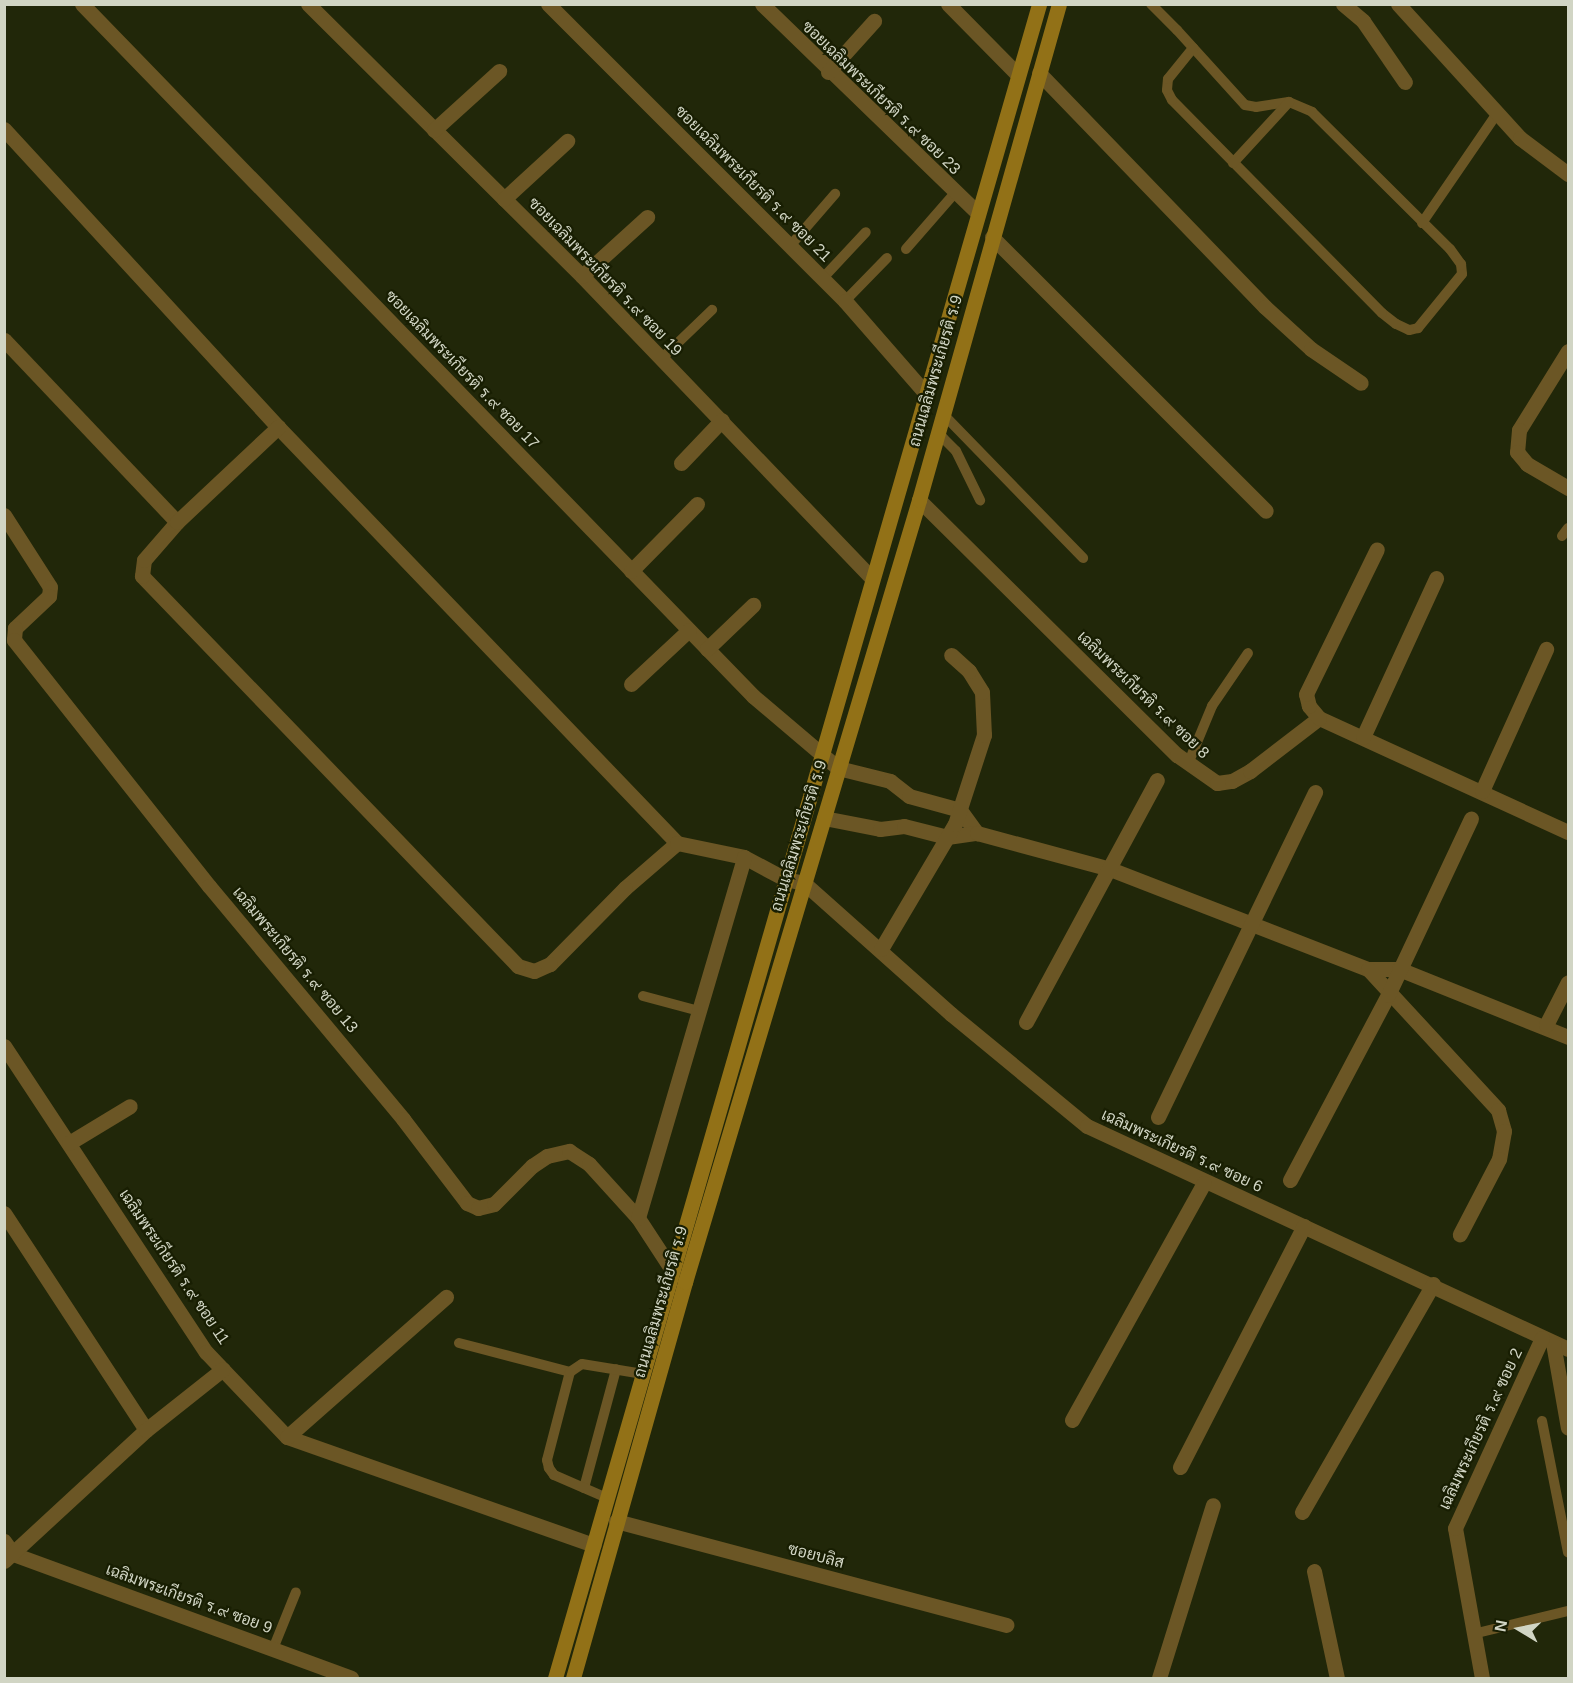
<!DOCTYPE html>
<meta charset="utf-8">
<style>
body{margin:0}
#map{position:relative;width:1573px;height:1683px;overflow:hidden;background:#212709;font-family:Arial,Sarabun,sans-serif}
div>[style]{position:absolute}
.lane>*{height:10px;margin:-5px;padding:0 5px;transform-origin:5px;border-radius:5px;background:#6b5625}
.street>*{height:15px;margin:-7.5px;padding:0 7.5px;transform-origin:7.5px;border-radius:7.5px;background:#6b5625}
.secondary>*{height:15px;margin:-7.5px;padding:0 7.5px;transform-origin:7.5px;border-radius:7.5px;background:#927117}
span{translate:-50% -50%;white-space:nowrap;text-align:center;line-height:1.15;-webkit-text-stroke:4.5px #181e02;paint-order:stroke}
.street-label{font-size:16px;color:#d1d5c4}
.frame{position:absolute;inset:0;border:6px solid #d1d5c4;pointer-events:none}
.north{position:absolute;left:1489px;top:1599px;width:60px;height:60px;-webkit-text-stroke:4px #181e02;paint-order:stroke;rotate:280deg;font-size:16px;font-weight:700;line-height:24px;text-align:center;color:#d1d5c4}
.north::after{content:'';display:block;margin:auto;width:21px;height:27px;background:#d1d5c4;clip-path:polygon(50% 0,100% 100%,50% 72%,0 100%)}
</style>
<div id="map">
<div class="lane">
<i style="left:1151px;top:4px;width:37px;rotate:45deg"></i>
<i style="left:1177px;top:30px;width:101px;rotate:47.8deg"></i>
<i style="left:1245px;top:105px;width:11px;rotate:10deg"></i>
<i style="left:1256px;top:107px;width:33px;rotate:-9deg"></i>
<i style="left:1289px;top:102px;width:25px;rotate:23deg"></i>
<i style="left:1312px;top:112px;width:194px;rotate:44.8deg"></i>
<i style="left:1450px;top:249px;width:19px;rotate:54deg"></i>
<i style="left:1461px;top:264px;width:10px;rotate:84deg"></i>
<i style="left:1462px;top:274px;width:70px;rotate:129.2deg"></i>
<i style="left:1418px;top:328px;width:9px;rotate:167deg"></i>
<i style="left:1409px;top:330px;width:14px;rotate:-155deg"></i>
<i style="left:1396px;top:324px;width:18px;rotate:-142deg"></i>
<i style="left:1382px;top:313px;width:299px;rotate:-134.6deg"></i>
<i style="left:1172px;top:100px;width:11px;rotate:-117deg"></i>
<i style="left:1167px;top:90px;width:11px;rotate:-85deg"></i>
<i style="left:1168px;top:79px;width:40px;rotate:-51deg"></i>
<i style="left:1233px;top:163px;width:83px;rotate:-47.4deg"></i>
<i style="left:1422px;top:223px;width:135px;rotate:-55.6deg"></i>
<i style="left:790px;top:246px;width:69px;rotate:-49.1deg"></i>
<i style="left:906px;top:249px;width:73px;rotate:-48.9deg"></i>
<i style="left:822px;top:279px;width:64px;rotate:-46.9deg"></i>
<i style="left:845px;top:301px;width:60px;rotate:-45.7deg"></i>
<i style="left:661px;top:359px;width:71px;rotate:-43.9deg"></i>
<i style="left:943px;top:414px;width:201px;rotate:45.8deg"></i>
<i style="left:935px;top:438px;width:8px"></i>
<i style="left:943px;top:438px;width:18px;rotate:45deg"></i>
<i style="left:956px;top:451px;width:55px;rotate:63.9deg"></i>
<i style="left:1562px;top:536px;width:10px;rotate:-53deg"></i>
<i style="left:1188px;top:764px;width:63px;rotate:-67.5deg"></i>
<i style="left:1212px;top:706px;width:64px;rotate:-55.8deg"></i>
<i style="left:643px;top:996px;width:58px;rotate:15deg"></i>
<i style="left:459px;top:1343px;width:115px;rotate:14.6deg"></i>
<i style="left:1542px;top:1421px;width:134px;rotate:78.8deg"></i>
<i style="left:584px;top:1488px;width:123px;rotate:-74.9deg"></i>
<i style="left:607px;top:1498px;width:58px;rotate:-156.5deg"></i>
<i style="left:554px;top:1475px;width:9px;rotate:-126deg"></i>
<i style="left:549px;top:1468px;width:8px;rotate:-104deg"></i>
<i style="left:547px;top:1460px;width:91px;rotate:-75.4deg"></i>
<i style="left:570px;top:1372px;width:14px;rotate:-34deg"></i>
<i style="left:582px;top:1364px;width:62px;rotate:9.3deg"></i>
<i style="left:1473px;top:1634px;width:98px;rotate:-13.6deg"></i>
<i style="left:273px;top:1649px;width:61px;rotate:-68deg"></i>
</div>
<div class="street">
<i style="left:82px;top:4px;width:964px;rotate:45.88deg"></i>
<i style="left:753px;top:696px;width:111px;rotate:40.3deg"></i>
<i style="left:838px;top:768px;width:54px;rotate:14deg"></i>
<i style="left:890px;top:781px;width:24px;rotate:38deg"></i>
<i style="left:909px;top:796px;width:53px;rotate:15.4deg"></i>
<i style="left:960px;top:810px;width:29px;rotate:54deg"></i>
<i style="left:308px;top:4px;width:386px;rotate:44.8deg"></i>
<i style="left:582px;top:276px;width:419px;rotate:46.2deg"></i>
<i style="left:548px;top:4px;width:420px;rotate:45deg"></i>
<i style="left:845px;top:301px;width:123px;rotate:48.9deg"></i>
<i style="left:762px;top:4px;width:301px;rotate:44.1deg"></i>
<i style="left:948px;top:4px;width:100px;rotate:45.4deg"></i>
<i style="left:1343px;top:4px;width:26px;rotate:40deg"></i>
<i style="left:1363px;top:21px;width:74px;rotate:55.5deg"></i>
<i style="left:1398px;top:4px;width:181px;rotate:47.7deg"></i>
<i style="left:1520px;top:138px;width:60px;rotate:36.9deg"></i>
<i style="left:828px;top:72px;width:69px;rotate:-48deg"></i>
<i style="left:1039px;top:73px;width:325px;rotate:46deg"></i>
<i style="left:1265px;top:307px;width:62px;rotate:42.4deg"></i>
<i style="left:1311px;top:349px;width:60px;rotate:34.2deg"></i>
<i style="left:4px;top:129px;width:405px;rotate:47.4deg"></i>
<i style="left:278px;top:427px;width:576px;rotate:46.19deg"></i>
<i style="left:677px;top:843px;width:69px;rotate:139.1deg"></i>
<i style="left:625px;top:888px;width:107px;rotate:134.6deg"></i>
<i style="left:550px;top:964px;width:17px;rotate:156deg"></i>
<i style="left:534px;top:971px;width:17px;rotate:-163deg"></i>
<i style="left:518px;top:966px;width:542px;rotate:-133.95deg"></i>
<i style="left:142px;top:576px;width:16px;rotate:-83deg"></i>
<i style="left:144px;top:560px;width:50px;rotate:-49deg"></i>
<i style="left:177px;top:522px;width:251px;rotate:-133.5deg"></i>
<i style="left:434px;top:130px;width:88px;rotate:-42.2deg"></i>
<i style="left:504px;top:199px;width:86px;rotate:-42.6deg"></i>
<i style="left:992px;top:237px;width:387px;rotate:45deg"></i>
<i style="left:582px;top:276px;width:88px;rotate:-42.2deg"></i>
<i style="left:1568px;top:351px;width:93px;rotate:121.8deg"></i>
<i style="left:1519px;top:430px;width:22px;rotate:95deg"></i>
<i style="left:1517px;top:452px;width:16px;rotate:50deg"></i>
<i style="left:1527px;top:464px;width:48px;rotate:30.3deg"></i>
<i style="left:681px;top:463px;width:59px;rotate:-46.4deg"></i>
<i style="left:919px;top:500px;width:363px;rotate:44.7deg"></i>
<i style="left:1177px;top:755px;width:49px;rotate:35deg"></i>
<i style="left:1217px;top:783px;width:15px;rotate:-8deg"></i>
<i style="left:1232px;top:781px;width:21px;rotate:-29deg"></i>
<i style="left:1250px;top:771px;width:87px;rotate:-37.5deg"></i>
<i style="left:1319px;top:718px;width:274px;rotate:24.6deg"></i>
<i style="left:4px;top:515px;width:85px;rotate:57.4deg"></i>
<i style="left:50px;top:587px;width:9px;rotate:96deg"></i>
<i style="left:49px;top:596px;width:47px;rotate:136.7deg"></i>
<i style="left:15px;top:628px;width:12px;rotate:95deg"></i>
<i style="left:14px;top:640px;width:314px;rotate:51.6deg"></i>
<i style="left:209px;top:886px;width:303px;rotate:50.2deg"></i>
<i style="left:403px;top:1119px;width:106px;rotate:52.7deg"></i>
<i style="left:467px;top:1203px;width:12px;rotate:24deg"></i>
<i style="left:478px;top:1208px;width:16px;rotate:-14deg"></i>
<i style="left:494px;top:1204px;width:54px;rotate:-45deg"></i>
<i style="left:532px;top:1166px;width:18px;rotate:-34deg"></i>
<i style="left:547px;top:1156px;width:23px;rotate:-13deg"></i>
<i style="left:569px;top:1151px;width:24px;rotate:33deg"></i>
<i style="left:589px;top:1164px;width:73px;rotate:47.8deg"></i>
<i style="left:638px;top:1218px;width:62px;rotate:56.8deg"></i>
<i style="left:177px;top:522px;width:139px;rotate:-43.2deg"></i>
<i style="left:631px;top:571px;width:94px;rotate:-45.4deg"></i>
<i style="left:707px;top:649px;width:64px;rotate:-43.7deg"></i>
<i style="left:631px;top:684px;width:79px;rotate:-43deg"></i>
<i style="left:1319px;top:718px;width:16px;rotate:-130deg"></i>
<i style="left:1309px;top:706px;width:12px;rotate:-104deg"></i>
<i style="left:1306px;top:694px;width:161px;rotate:-63.9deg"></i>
<i style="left:1363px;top:737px;width:175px;rotate:-65.3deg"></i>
<i style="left:1482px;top:791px;width:156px;rotate:-65.7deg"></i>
<i style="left:824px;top:818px;width:57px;rotate:11.1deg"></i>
<i style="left:880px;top:829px;width:24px;rotate:-7deg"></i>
<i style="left:904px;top:826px;width:44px;rotate:14.3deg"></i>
<i style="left:947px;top:837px;width:30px;rotate:-8deg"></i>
<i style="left:977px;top:833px;width:138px;rotate:15.1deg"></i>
<i style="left:1110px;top:869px;width:277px;rotate:21.2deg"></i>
<i style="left:1368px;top:969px;width:31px"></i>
<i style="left:1399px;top:969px;width:182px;rotate:21.9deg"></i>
<i style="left:677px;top:843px;width:68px;rotate:11.8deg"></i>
<i style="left:744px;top:857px;width:47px;rotate:28.2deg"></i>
<i style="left:785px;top:879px;width:19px;rotate:12deg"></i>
<i style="left:804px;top:883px;width:197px;rotate:41.7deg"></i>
<i style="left:951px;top:1014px;width:176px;rotate:39.5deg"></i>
<i style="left:1087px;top:1126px;width:530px;rotate:24.87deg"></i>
<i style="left:881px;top:949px;width:145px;rotate:-59.4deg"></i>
<i style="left:955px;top:824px;width:94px;rotate:-72deg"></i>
<i style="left:984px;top:735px;width:43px;rotate:-92.7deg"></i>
<i style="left:982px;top:692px;width:25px;rotate:-122deg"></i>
<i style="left:969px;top:671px;width:24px;rotate:-138deg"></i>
<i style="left:1368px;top:969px;width:192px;rotate:47.3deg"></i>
<i style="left:1498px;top:1110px;width:22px;rotate:74deg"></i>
<i style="left:1504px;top:1131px;width:28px;rotate:100deg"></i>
<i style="left:1499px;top:1159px;width:85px;rotate:117.5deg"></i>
<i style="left:1026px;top:1022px;width:275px;rotate:-61.6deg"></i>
<i style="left:1546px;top:1025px;width:48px;rotate:-62.9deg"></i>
<i style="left:4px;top:1046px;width:367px;rotate:56.6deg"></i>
<i style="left:206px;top:1352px;width:117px;rotate:46.4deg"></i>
<i style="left:287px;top:1437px;width:325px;rotate:19.4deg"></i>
<i style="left:1158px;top:1117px;width:361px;rotate:-64.2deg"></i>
<i style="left:69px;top:1143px;width:71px;rotate:-31.2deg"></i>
<i style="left:1290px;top:1180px;width:209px;rotate:-62.1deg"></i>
<i style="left:1388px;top:995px;width:195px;rotate:-64.8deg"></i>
<i style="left:4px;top:1213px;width:259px;rotate:56.8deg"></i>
<i style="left:638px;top:1218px;width:376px;rotate:-73.6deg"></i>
<i style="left:1553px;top:1343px;width:86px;rotate:80deg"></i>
<i style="left:1072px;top:1420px;width:271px;rotate:-60.9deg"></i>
<i style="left:287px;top:1437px;width:212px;rotate:-41.4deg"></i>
<i style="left:1180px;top:1467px;width:271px;rotate:-62.8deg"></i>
<i style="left:1302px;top:1512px;width:263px;rotate:-60.1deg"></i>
<i style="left:616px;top:1521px;width:404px;rotate:14.9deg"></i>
<i style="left:4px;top:1541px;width:16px;rotate:55deg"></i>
<i style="left:13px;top:1554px;width:360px;rotate:20.1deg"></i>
<i style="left:4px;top:1561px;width:193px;rotate:-42.7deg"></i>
<i style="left:146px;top:1430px;width:98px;rotate:-38.4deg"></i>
<i style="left:1314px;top:1571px;width:109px;rotate:77.9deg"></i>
<i style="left:1159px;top:1678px;width:181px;rotate:-72.7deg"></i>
<i style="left:1482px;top:1678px;width:152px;rotate:-100.2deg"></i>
<i style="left:1455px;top:1528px;width:209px;rotate:-65.4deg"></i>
</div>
<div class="secondary">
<i style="left:555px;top:1678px;width:1743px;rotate:-73.87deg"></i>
<i style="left:573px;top:1678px;width:412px;rotate:-74.2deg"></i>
<i style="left:685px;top:1282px;width:816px;rotate:-73.34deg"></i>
<i style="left:919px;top:500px;width:515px;rotate:-74.24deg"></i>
</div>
<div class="street-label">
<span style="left:881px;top:98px;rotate:44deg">ซอยเฉลิมพระเกียรติ ร.๙ ซอย 23</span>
<span style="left:753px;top:184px;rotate:45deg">ซอยเฉลิมพระเกียรติ ร.๙ ซอย 21</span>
<span style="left:605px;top:277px;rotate:46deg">ซอยเฉลิมพระเกียรติ ร.๙ ซอย 19</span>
<span style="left:462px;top:370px;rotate:46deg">ซอยเฉลิมพระเกียรติ ร.๙ ซอย 17</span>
<span style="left:936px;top:371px;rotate:-74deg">ถนนเฉลิมพระเกียรติ ร.9</span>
<span style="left:1143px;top:695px;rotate:44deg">เฉลิมพระเกียรติ ร.๙ ซอย 8</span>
<span style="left:799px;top:836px;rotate:-73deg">ถนนเฉลิมพระเกียรติ ร.9</span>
<span style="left:295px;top:960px;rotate:50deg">เฉลิมพระเกียรติ ร.๙ ซอย 13</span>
<span style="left:1182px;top:1151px;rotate:25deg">เฉลิมพระเกียรติ ร.๙ ซอย 6</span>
<span style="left:174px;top:1267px;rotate:56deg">เฉลิมพระเกียรติ ร.๙ ซอย 11</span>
<span style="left:661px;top:1302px;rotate:-74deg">ถนนเฉลิมพระเกียรติ ร.9</span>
<span style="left:1481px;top:1429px;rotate:-65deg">เฉลิมพระเกียรติ ร.๙ ซอย 2</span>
<span style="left:816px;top:1556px;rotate:15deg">ซอยบลิส</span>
<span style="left:189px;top:1599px;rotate:20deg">เฉลิมพระเกียรติ ร.๙ ซอย 9</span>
</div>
<div class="frame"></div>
<div class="north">N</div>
</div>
